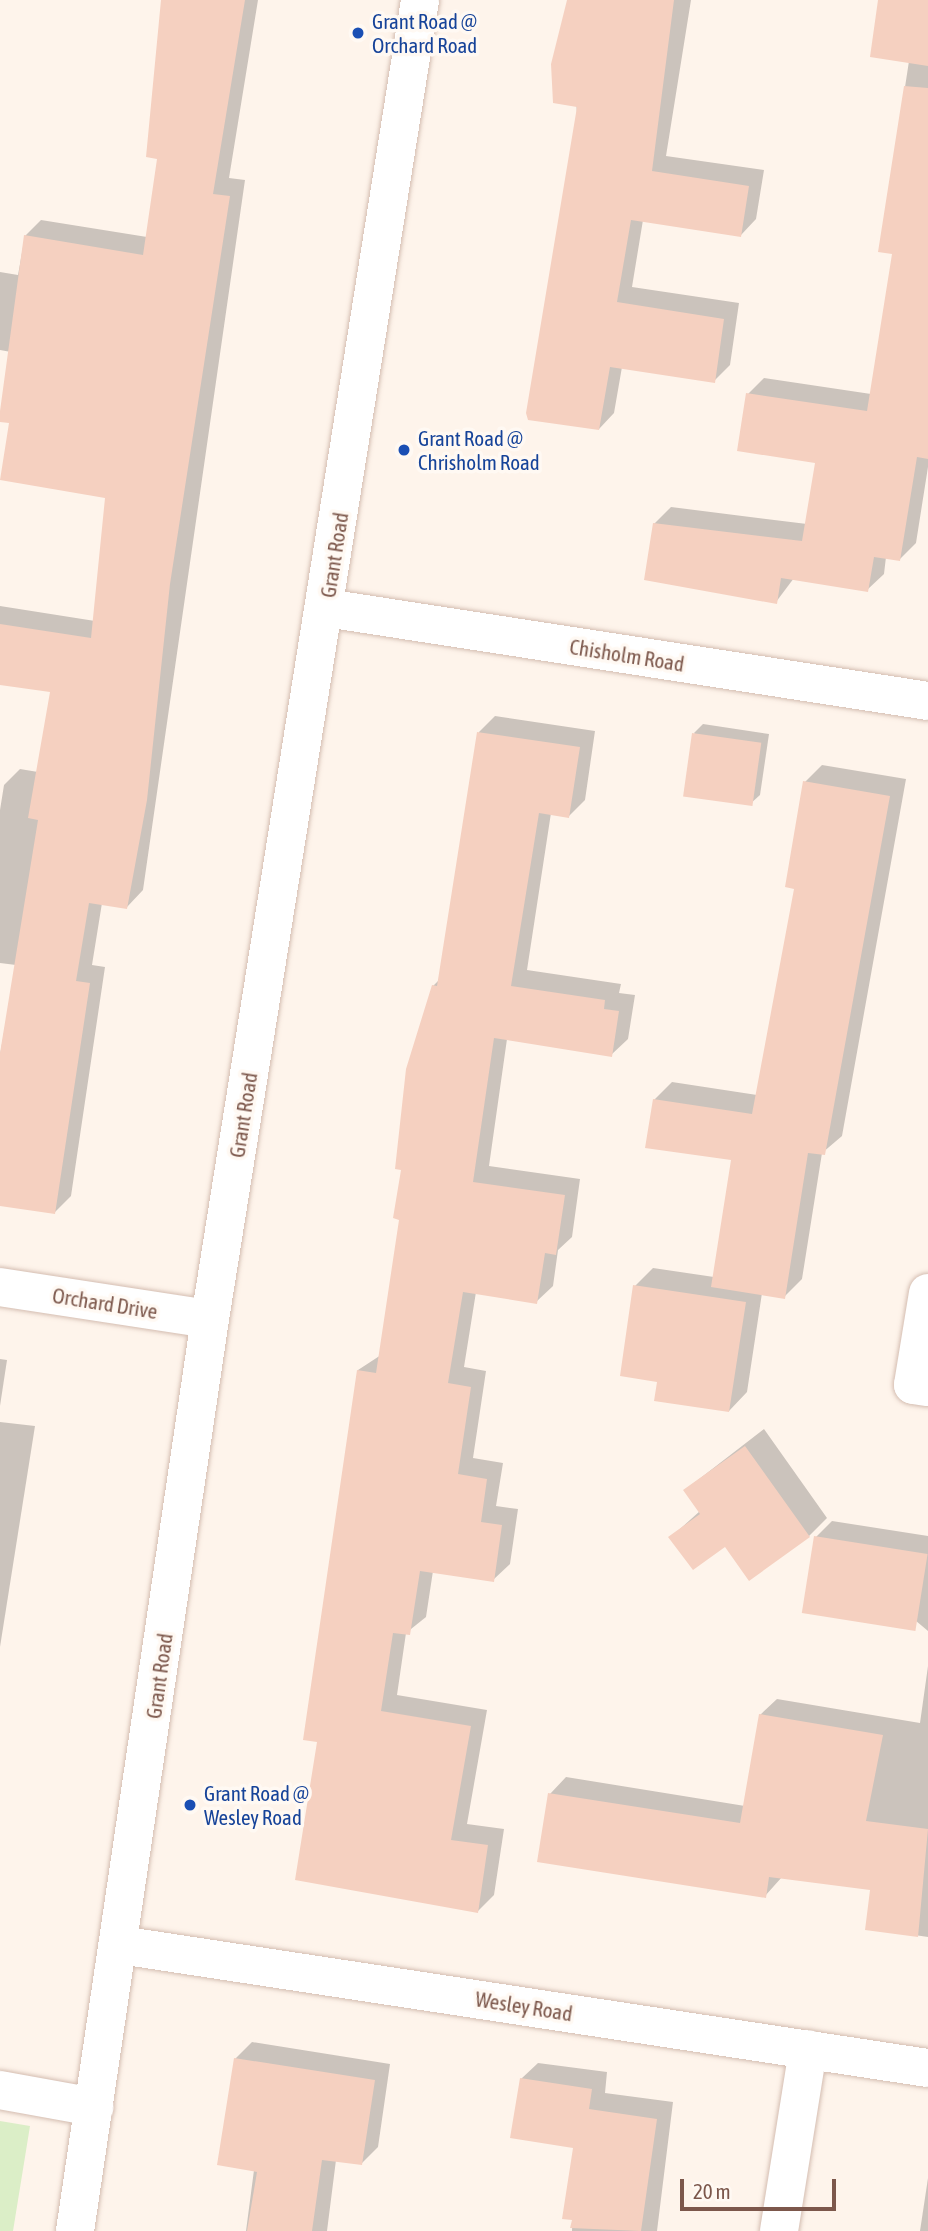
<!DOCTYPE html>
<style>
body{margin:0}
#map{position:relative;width:928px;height:2231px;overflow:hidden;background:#fef4eb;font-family:"Asap Condensed",sans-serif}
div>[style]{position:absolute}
.green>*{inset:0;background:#dbeec7}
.shadow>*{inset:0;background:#0003}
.building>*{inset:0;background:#f5d0c0;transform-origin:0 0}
.roads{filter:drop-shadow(0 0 2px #d4bdb1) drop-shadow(0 0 2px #d4bdb1)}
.minor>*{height:38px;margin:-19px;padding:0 19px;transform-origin:19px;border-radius:19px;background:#fff}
.dots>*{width:19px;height:19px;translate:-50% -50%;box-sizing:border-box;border:4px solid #fff9f3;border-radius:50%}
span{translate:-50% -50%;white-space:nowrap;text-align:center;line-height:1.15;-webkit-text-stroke:7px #fff9f3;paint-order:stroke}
.transit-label{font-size:21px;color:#164399}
.left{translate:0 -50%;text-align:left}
.street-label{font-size:21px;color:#7c574b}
.scale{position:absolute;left:680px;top:2179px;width:156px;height:32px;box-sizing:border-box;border:4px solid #7c574b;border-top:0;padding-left:9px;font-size:21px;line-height:24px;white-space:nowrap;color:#7c574b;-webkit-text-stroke:5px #fff9f3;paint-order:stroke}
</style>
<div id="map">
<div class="green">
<i style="clip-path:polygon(0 2121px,30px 2126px,13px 2231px,0 2231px)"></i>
</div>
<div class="shadow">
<i style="clip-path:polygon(164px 0,258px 0,229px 178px,245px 180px,143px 890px,127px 907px,102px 903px,92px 965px,105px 967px,71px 1196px,55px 1212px,0 1204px,0 1055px,16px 965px,0 963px,0 810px,4px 785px,20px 769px,38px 772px,52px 691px,0 683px,0 606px,95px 621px,107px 496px,11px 422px,11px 352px,0 350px,0 272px,18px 275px,25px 236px,41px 220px,147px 237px,159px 157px)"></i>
<i style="clip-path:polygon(569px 0,691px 0,666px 156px,764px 170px,756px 219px,741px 235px,643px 220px,632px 287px,739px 303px,730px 365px,714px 381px,622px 367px,614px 413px,599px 429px)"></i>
<i style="clip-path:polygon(880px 0,928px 0,928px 467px,916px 543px,900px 559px,886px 557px,884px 574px,867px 590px,794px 578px,776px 602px,654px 524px,671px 507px,807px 524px,817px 461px,748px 394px,764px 378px,871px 394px,894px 253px,880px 250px,909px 61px)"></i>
<i style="clip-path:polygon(495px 716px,595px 731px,585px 800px,569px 816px,551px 813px,527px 970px,621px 984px,619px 993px,635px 995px,628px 1039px,611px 1055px,507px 1039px,489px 1166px,580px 1179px,572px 1237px,558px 1250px,553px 1286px,536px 1302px,476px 1292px,464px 1367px,486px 1371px,473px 1458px,503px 1463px,496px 1506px,518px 1509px,510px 1564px,493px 1580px,433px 1571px,426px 1617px,406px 1633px,397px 1695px,487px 1710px,467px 1824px,504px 1829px,494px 1895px,478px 1911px,319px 1741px,358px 1370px,381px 1355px,433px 986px,440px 979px,479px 732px)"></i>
<i style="clip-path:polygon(703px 724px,769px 734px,760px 795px,750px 804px,694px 733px)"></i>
<i style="clip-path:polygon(822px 765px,906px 779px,842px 1136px,822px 1153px,802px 1279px,784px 1297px,762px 1293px,747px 1392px,729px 1411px,659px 1380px,635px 1286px,653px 1268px,714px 1277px,733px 1159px,654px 1100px,672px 1082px,757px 1095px,796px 887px,805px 782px)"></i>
<i style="clip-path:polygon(0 1359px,7px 1360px,0 1406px)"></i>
<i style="clip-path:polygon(0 1422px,35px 1426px,0 1647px)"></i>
<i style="clip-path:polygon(764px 1429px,827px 1518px,809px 1536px,725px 1545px,671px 1537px,700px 1511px,685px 1490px)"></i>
<i style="clip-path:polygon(832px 1521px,928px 1536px,928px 1631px,816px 1537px)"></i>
<i style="clip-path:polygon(928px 1666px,928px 1937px,867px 1928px,872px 1889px,782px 1877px,765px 1896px,550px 1794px,566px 1777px,745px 1806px,760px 1715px,777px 1699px,920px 1723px)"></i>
<i style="clip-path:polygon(252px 2042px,390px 2064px,378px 2147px,361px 2164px,336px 2160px,327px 2231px,246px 2231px,254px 2170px,235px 2059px)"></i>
<i style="clip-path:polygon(538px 2063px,607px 2072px,605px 2093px,673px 2102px,657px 2231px,572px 2231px,575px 2146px,521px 2079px)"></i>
<i style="clip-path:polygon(928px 2178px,928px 2231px,920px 2231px)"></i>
</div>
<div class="building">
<i style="clip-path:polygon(161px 0,245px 0,213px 194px,230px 196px,170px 584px,147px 800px,127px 909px,89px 903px,76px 981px,90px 983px,55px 1214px,0 1206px,0 1053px,38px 820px,28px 818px,50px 692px,0 685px,0 624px,91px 638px,105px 498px,0 480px,9px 423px,0 422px,0 411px,24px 235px,143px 255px,157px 159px,146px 157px)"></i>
<i style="clip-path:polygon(567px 0,674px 0,652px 171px,749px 186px,741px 237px,631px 220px,617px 302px,724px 319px,715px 383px,610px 367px,599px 430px,528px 420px,526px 413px,577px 107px,553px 103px,551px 64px)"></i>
<i style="clip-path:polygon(878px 0,928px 0,928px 66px,870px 57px)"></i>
<i style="clip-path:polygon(904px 86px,928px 88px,928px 459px,917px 457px,900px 561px,874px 557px,868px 592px,781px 578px,777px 604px,644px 580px,653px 523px,802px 541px,815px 463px,737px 451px,746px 393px,867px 411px,892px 254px,878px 252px)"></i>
<i style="clip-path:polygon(477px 732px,580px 747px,569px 818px,539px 813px,511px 986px,605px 1000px,604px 1009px,619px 1011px,612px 1057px,494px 1038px,473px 1182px,565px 1195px,556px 1255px,545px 1253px,537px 1304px,463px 1292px,448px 1383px,471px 1387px,458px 1474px,487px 1479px,481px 1522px,502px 1525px,494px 1582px,420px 1571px,410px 1635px,393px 1633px,381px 1711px,471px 1726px,451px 1840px,488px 1845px,478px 1913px,295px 1880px,317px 1742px,303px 1740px,357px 1370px,376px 1373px,399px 1220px,393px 1218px,401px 1170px,395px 1169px,406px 1069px,432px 985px,437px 986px)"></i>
<i style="left:692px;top:733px;width:70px;height:64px;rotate:8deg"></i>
<i style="clip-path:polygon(803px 781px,890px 796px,825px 1155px,808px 1153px,785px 1299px,711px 1287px,731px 1160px,645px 1148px,653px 1099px,752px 1114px,794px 889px,785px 887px)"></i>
<i style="clip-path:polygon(633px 1285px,746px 1302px,729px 1412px,654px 1401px,657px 1382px,620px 1376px)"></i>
<i style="clip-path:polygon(745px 1446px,810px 1537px,749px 1581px,725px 1547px,693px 1570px,668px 1537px,700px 1514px,683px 1490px)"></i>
<i style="left:814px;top:1536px;width:115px;height:78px;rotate:9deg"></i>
<i style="clip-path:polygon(759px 1714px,883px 1735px,866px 1821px,928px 1829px,918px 1937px,865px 1930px,870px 1890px,769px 1877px,766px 1898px,537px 1862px,548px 1793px,740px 1823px)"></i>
<i style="clip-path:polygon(234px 2058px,375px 2080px,362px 2165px,322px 2160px,312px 2231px,247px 2231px,257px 2172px,217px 2165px)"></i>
<i style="clip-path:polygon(520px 2078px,592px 2089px,589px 2109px,657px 2119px,641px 2231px,570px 2228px,572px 2220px,562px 2219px,573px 2148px,510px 2138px)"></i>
</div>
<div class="roads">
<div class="minor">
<i style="left:326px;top:608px;width:609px;rotate:8.78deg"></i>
<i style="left:0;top:1287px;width:212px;rotate:8.7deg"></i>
<i style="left:928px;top:1293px;width:93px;rotate:99.3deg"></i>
<i style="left:913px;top:1385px;width:15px;rotate:8deg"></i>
<i style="left:120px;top:1945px;width:817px;rotate:8.66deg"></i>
<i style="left:0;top:2090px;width:96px;rotate:10.3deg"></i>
<i style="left:75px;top:2231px;width:922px;rotate:-81.58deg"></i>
<i style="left:210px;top:1319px;width:1336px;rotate:-80.95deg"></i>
<i style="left:779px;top:2231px;width:184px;rotate:-80.9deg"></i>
</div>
</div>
<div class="dots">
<i style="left:358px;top:33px;background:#1a4fb4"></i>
<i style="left:404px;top:450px;background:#1a4fb4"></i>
<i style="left:190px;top:1805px;background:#1a4fb4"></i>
</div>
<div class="transit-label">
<span class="left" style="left:372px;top:33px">Grant Road @<br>Orchard Road</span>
<span class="left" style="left:418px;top:450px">Grant Road @<br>Chrisholm Road</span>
<span class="left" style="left:204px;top:1805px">Grant Road @<br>Wesley Road</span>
</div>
<div class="street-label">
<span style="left:334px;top:555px;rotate:-81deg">Grant Road</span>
<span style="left:627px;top:655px;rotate:9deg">Chisholm Road</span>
<span style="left:243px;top:1115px;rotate:-81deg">Grant Road</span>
<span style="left:105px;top:1303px;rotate:9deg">Orchard Drive</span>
<span style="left:159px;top:1676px;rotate:-82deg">Grant Road</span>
<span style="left:524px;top:2006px;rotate:9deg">Wesley Road</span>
</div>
<div class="scale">20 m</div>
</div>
